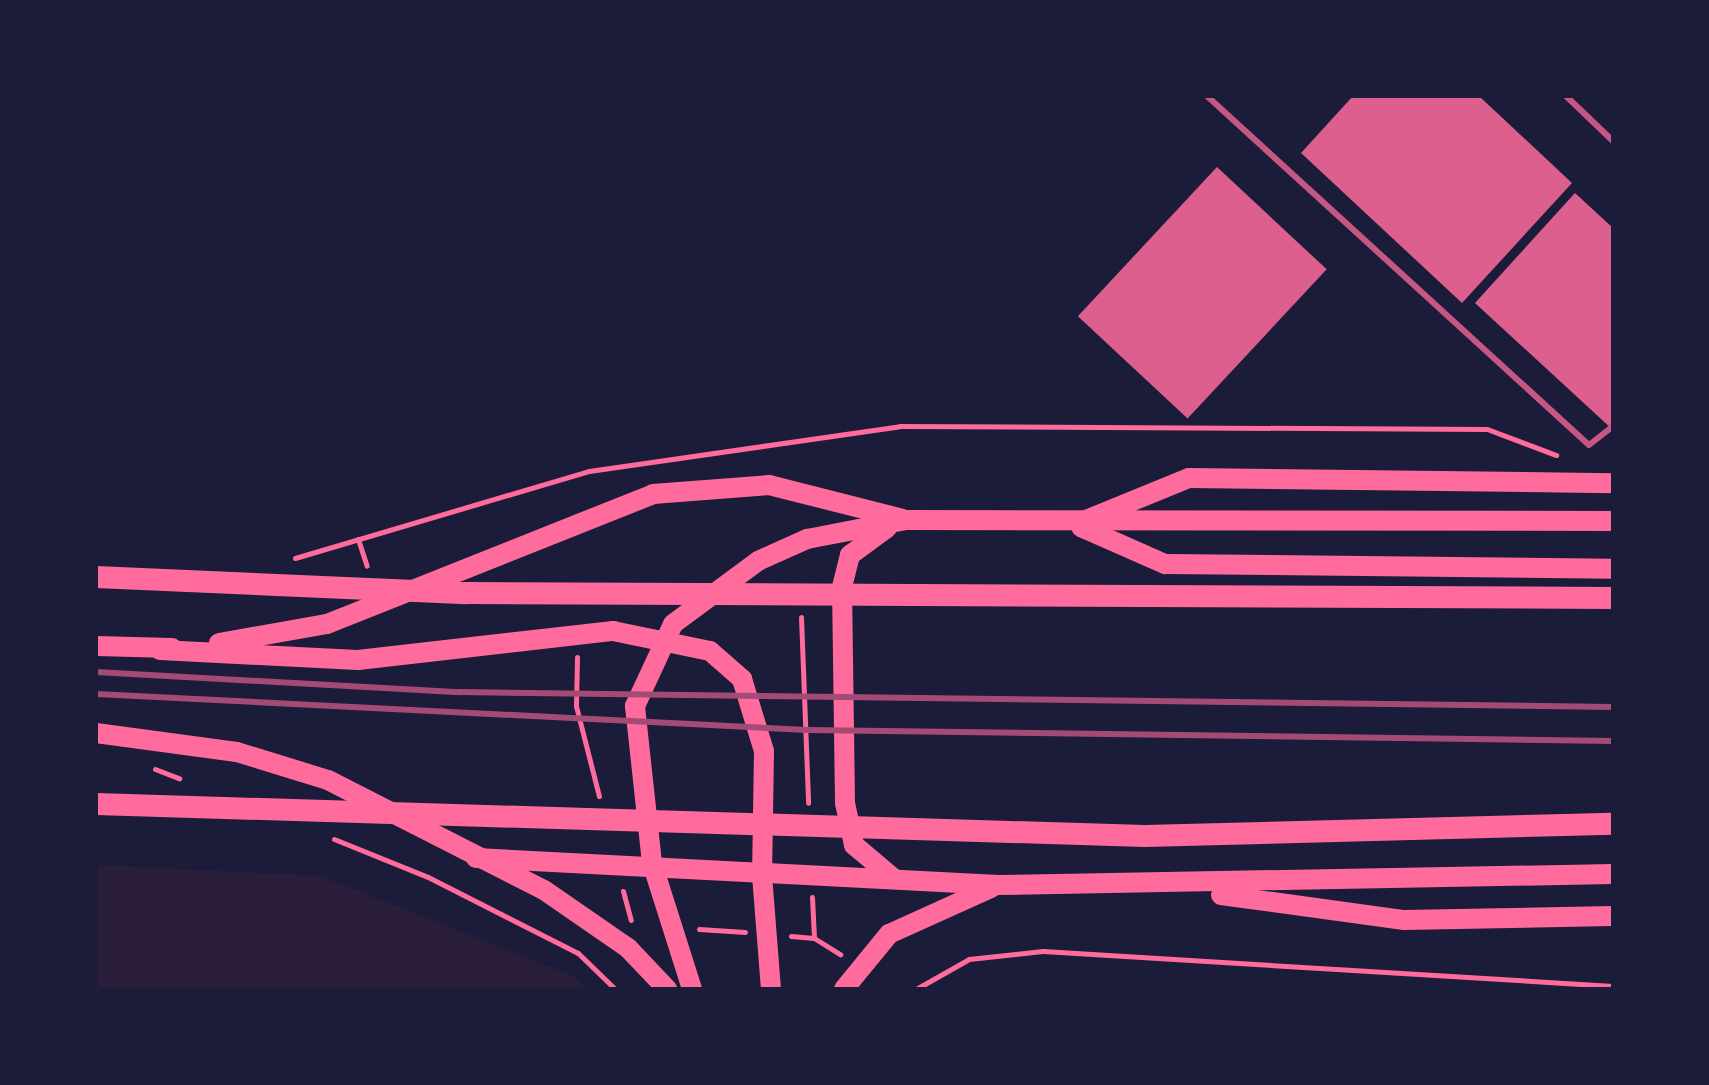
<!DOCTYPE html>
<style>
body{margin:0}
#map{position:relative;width:1709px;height:1085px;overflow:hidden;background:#1b1b3a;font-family:Arial,sans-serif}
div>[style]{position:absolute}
.green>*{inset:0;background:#2a1e3b}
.building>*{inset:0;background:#dd5f8e;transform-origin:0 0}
.path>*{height:5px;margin:-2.5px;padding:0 2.5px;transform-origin:2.5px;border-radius:2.5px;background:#ff6b9d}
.service>*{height:6px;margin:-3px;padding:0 3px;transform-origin:3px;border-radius:3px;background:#c65784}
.primary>*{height:20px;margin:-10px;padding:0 10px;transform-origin:10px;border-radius:10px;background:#ff6b9d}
.trunk>*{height:22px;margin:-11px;padding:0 11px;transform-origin:11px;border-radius:11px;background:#ff6b9d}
.rail>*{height:6px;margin:-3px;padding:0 3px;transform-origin:3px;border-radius:3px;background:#a44b75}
span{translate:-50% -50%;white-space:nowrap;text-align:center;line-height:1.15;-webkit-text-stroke:8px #1b1b3a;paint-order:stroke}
.frame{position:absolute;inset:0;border:98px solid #1b1b3a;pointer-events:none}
</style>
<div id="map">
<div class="green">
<i style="clip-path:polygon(96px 865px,320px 876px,573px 976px,586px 989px,96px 989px)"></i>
</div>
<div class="building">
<i style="clip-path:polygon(1353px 96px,1479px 96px,1572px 183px,1462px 303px,1301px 153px)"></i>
<i style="left:1217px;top:167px;width:150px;height:204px;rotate:43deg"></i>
<i style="clip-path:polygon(1575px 193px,1613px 228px,1613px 430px,1475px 303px)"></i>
</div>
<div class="path">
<i style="left:358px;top:539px;width:28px;rotate:72deg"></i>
<i style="left:295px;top:558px;width:307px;rotate:-16.5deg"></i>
<i style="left:589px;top:471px;width:314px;rotate:-8.2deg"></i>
<i style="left:900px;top:426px;width:587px;rotate:0.29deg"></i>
<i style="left:1487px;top:429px;width:74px;rotate:20.6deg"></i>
<i style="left:801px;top:617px;width:186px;rotate:87.8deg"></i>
<i style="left:577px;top:657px;width:49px;rotate:91.2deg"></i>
<i style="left:576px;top:706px;width:93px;rotate:75.7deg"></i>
<i style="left:155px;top:769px;width:26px;rotate:21deg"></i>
<i style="left:334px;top:839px;width:101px;rotate:22deg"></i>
<i style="left:428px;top:877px;width:168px;rotate:26.9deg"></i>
<i style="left:578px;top:953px;width:52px;rotate:44.2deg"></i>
<i style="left:623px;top:891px;width:30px;rotate:75deg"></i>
<i style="left:812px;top:897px;width:41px;rotate:87.2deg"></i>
<i style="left:699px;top:929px;width:46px;rotate:3.7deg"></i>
<i style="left:791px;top:936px;width:23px;rotate:5deg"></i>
<i style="left:814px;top:938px;width:31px;rotate:32deg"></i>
<i style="left:916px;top:989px;width:61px;rotate:-29.5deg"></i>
<i style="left:969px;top:959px;width:74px;rotate:-6.2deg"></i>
<i style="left:1043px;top:951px;width:571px;rotate:3.51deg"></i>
</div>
<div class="service">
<i style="left:1207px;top:96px;width:517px;rotate:42.42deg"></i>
<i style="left:1589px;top:445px;width:31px;rotate:-38deg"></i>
<i style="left:1566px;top:96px;width:65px;rotate:43.8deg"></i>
</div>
<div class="primary">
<i style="left:1086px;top:520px;width:111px;rotate:-22.2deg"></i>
<i style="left:1189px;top:478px;width:424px;rotate:0.7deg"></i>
<i style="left:1081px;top:527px;width:92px;rotate:23.8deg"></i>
<i style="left:1165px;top:564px;width:448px;rotate:0.6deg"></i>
<i style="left:887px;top:528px;width:46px;rotate:143.9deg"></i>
<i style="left:850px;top:555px;width:33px;rotate:104deg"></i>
<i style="left:842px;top:587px;width:216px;rotate:89.2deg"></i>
<i style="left:845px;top:803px;width:43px;rotate:77.9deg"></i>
<i style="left:854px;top:845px;width:51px;rotate:40.2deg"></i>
<i style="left:219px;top:643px;width:110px;rotate:-10deg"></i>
<i style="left:327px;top:624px;width:351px;rotate:-21.7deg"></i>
<i style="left:653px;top:494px;width:116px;rotate:-4.4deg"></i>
<i style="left:769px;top:485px;width:138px;rotate:14.2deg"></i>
<i style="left:96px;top:646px;width:76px;rotate:1.5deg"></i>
<i style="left:160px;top:650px;width:198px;rotate:2.9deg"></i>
<i style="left:358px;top:660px;width:257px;rotate:-6.5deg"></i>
<i style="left:613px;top:631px;width:99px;rotate:11.7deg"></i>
<i style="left:710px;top:651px;width:43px;rotate:41.2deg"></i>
<i style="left:742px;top:679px;width:75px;rotate:73deg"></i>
<i style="left:764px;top:751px;width:124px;rotate:90.9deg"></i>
<i style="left:762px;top:875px;width:114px;rotate:85.5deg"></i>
<i style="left:96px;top:733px;width:142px;rotate:7.7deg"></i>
<i style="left:237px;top:752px;width:95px;rotate:17.1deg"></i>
<i style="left:328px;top:780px;width:242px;rotate:27deg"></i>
<i style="left:544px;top:890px;width:102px;rotate:34.6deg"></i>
<i style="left:628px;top:948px;width:57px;rotate:46.4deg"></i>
<i style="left:476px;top:858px;width:523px;rotate:2.96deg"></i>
<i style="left:998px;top:885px;width:615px;rotate:-1.02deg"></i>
<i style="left:1221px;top:895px;width:185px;rotate:7.8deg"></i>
<i style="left:1404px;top:920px;width:209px;rotate:-1.1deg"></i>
<i style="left:692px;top:989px;width:132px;rotate:-107.6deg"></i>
<i style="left:652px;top:863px;width:158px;rotate:-96.2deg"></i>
<i style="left:635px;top:706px;width:90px;rotate:-65.1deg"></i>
<i style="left:673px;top:624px;width:106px;rotate:-36.5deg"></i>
<i style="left:758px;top:561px;width:54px;rotate:-24.2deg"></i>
<i style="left:807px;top:539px;width:101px;rotate:-10.9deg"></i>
<i style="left:906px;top:520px;width:707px;rotate:0.08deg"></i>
<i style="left:844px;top:989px;width:71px;rotate:-50.7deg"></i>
<i style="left:889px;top:934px;width:112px;rotate:-24.3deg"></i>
</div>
<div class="trunk">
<i style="left:96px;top:577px;width:371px;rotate:2.5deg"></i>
<i style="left:467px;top:593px;width:1146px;rotate:0.25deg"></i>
<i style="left:96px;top:804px;width:1049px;rotate:1.75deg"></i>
<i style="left:1145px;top:836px;width:468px;rotate:-1.5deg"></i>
</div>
<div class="rail">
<i style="left:96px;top:672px;width:364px;rotate:3.2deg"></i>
<i style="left:459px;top:692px;width:1154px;rotate:0.74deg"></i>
<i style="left:96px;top:694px;width:712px;rotate:2.9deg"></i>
<i style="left:807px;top:730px;width:806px;rotate:0.78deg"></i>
</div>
<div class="frame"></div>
</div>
